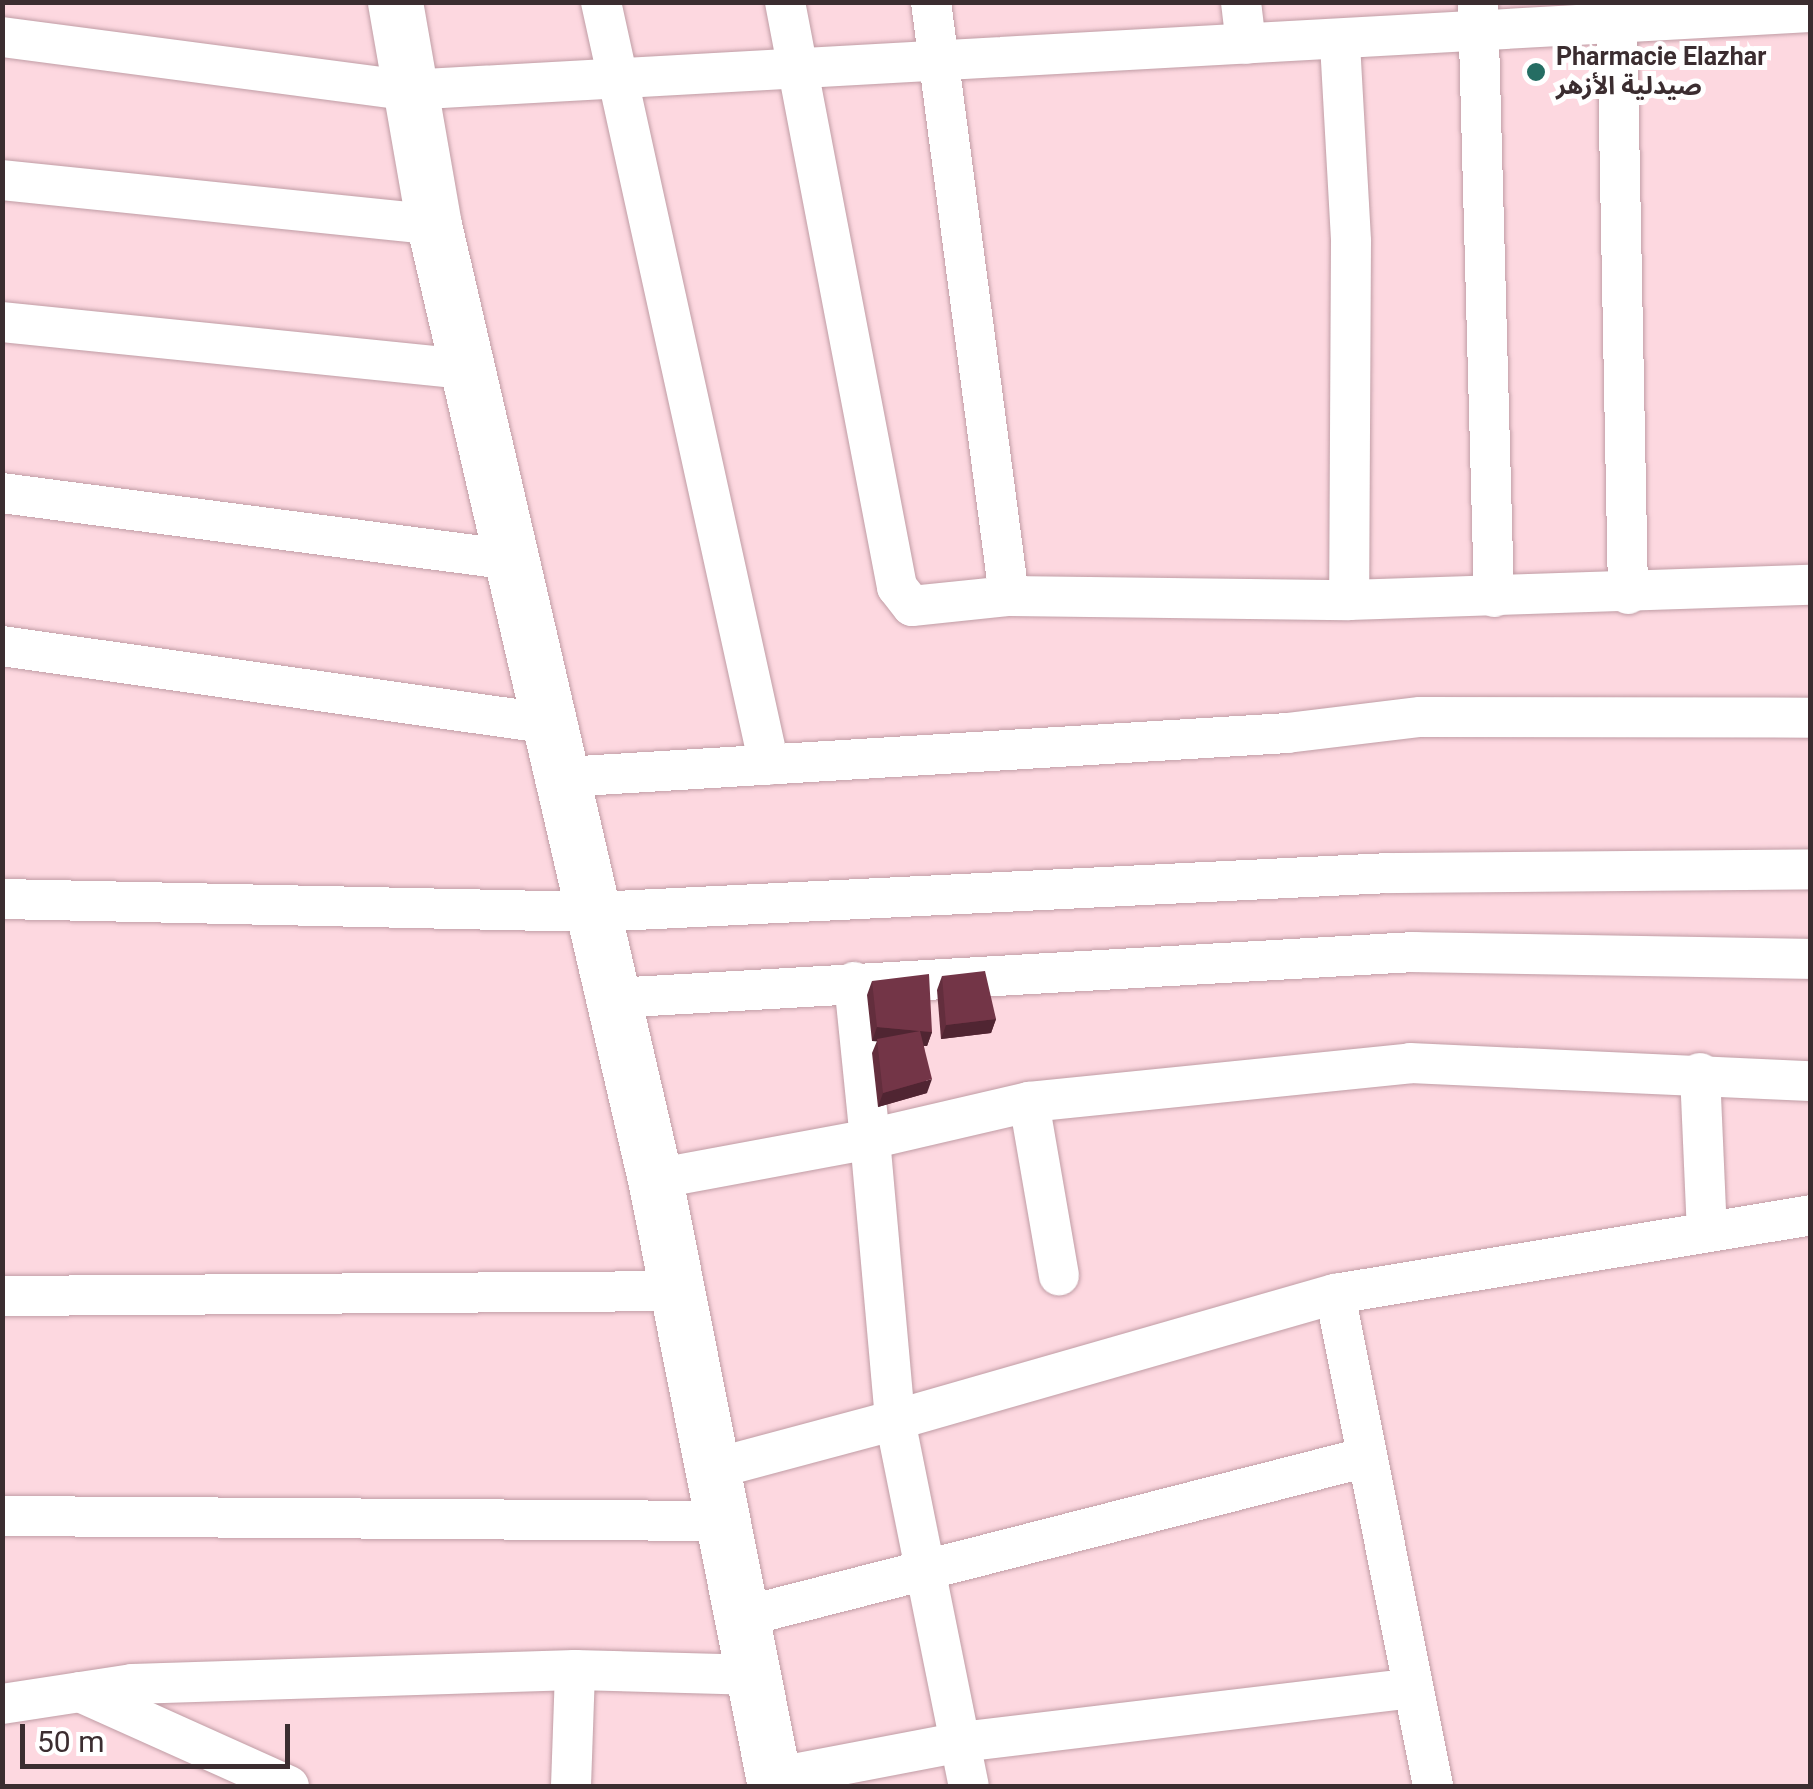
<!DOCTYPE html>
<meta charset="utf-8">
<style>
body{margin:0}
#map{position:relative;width:1813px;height:1789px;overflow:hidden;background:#fdd8e0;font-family:Roboto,"Noto Sans Arabic",sans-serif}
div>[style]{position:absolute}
.roads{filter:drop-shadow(0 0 2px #c09da5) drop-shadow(0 0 2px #c09da5)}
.street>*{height:40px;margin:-20px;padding:0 20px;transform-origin:20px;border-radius:20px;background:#fff}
.secondary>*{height:55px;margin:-27.5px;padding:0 27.5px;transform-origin:27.5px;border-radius:27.5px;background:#fff}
.wall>*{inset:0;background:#632e3d}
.shaded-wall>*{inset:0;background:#502532}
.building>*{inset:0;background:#733547}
.dots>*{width:28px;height:28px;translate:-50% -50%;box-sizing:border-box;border:5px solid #fff;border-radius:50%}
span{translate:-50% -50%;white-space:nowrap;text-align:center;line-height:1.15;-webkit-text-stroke:10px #fff;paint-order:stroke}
.poi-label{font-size:25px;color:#3b2d30;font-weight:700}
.left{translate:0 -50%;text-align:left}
.frame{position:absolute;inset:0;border:5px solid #3b2d30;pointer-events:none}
.scale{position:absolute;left:20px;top:1724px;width:270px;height:45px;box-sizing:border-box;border:5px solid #3b2d30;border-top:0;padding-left:12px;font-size:30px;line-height:35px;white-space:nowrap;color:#3b2d30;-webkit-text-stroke:8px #fff;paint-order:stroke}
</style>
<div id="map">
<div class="roads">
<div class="street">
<i style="left:601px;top:2px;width:781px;rotate:77.58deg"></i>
<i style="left:785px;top:2px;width:596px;rotate:79.16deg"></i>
<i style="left:897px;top:587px;width:24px;rotate:52deg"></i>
<i style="left:912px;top:606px;width:98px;rotate:-5.9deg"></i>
<i style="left:1009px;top:596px;width:599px;rotate:-97.48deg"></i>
<i style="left:1241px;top:2px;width:42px;rotate:83.2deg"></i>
<i style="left:1478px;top:2px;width:595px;rotate:88.46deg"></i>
<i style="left:1617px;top:20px;width:574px;rotate:88.9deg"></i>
<i style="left:2px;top:37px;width:408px;rotate:7.5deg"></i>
<i style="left:407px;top:90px;width:1405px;rotate:-3.18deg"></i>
<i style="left:1340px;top:43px;width:199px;rotate:86.8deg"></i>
<i style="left:1351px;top:242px;width:358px;rotate:90.3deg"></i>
<i style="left:2px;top:180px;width:434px;rotate:5.9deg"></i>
<i style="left:2px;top:322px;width:468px;rotate:5.8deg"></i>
<i style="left:2px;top:493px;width:514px;rotate:7.48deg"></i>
<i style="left:1009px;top:596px;width:340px;rotate:0.7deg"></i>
<i style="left:1349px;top:600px;width:461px;rotate:-1.9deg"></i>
<i style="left:2px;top:646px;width:555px;rotate:8.09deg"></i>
<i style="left:564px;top:777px;width:724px;rotate:-3.48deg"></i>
<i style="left:1287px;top:733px;width:134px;rotate:-6.9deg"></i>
<i style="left:1420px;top:717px;width:390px;rotate:0.1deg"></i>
<i style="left:2px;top:899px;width:593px;rotate:1.26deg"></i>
<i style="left:595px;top:912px;width:796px;rotate:-2.81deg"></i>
<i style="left:1390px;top:873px;width:420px;rotate:-0.5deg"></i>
<i style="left:854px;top:982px;width:158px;rotate:84.2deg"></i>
<i style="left:870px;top:1139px;width:163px;rotate:-13.1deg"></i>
<i style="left:1029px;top:1102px;width:383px;rotate:-5.8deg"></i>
<i style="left:1410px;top:1063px;width:400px;rotate:2.6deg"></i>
<i style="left:614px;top:998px;width:802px;rotate:-3.29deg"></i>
<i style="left:1415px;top:952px;width:395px;rotate:1deg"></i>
<i style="left:1700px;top:1073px;width:159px;rotate:87.5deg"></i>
<i style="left:1029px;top:1102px;width:176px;rotate:80.2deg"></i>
<i style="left:655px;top:1179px;width:219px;rotate:-10.5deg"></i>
<i style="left:870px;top:1139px;width:282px;rotate:84.9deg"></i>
<i style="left:895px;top:1420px;width:458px;rotate:-16deg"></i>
<i style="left:1335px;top:1294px;width:502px;rotate:78.73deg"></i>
<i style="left:1335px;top:1294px;width:482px;rotate:-9.4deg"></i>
<i style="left:2px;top:1296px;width:676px;rotate:-0.42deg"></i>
<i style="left:709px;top:1470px;width:193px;rotate:-15deg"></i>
<i style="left:895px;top:1420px;width:373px;rotate:78.6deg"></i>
<i style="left:2px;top:1516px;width:716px;rotate:0.4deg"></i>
<i style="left:738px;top:1618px;width:649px;rotate:-14.36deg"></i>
<i style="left:80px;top:1692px;width:229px;rotate:24.2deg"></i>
<i style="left:2px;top:1704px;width:132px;rotate:-8.7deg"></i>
<i style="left:132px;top:1684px;width:443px;rotate:-1.8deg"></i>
<i style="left:575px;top:1670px;width:174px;rotate:1.6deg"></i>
<i style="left:773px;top:1778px;width:191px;rotate:-10.8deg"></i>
<i style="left:961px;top:1742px;width:455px;rotate:-6.8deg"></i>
<i style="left:571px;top:1786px;width:116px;rotate:-88deg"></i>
</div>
<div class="secondary">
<i style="left:395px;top:2px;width:226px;rotate:80.1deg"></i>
<i style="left:434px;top:225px;width:979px;rotate:76.96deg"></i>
<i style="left:655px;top:1179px;width:619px;rotate:78.82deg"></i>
</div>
</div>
<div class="wall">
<i style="clip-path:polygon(942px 976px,996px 1019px,991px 1033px,941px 1039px,937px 990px)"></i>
<i style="clip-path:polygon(872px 981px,932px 1032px,927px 1046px,924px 1046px,927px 1093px,878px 1107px,872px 1053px,877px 1041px,872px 1041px,867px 995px)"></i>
</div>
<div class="shaded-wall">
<i style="clip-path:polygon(996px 1019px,991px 1033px,941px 1039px,946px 1025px)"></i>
<i style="clip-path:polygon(877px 1027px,920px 1031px,915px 1045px,872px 1041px)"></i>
<i style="clip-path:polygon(920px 1031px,932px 1032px,927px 1046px,915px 1045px)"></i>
<i style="clip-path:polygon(932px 1079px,927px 1093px,878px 1107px,883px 1093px)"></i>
</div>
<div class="building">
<i style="clip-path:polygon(985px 971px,996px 1019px,946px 1025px,942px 976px)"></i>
<i style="clip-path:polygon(929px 974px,932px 1032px,920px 1031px,932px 1079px,883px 1093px,877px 1039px,920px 1031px,877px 1027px,872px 981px)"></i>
</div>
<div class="dots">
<i style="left:1536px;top:72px;background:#256d63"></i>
</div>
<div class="poi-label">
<span class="left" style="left:1556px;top:72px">Pharmacie Elazhar<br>صيدلية الأزهر</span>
</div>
<div class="frame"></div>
<div class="scale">50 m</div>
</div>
